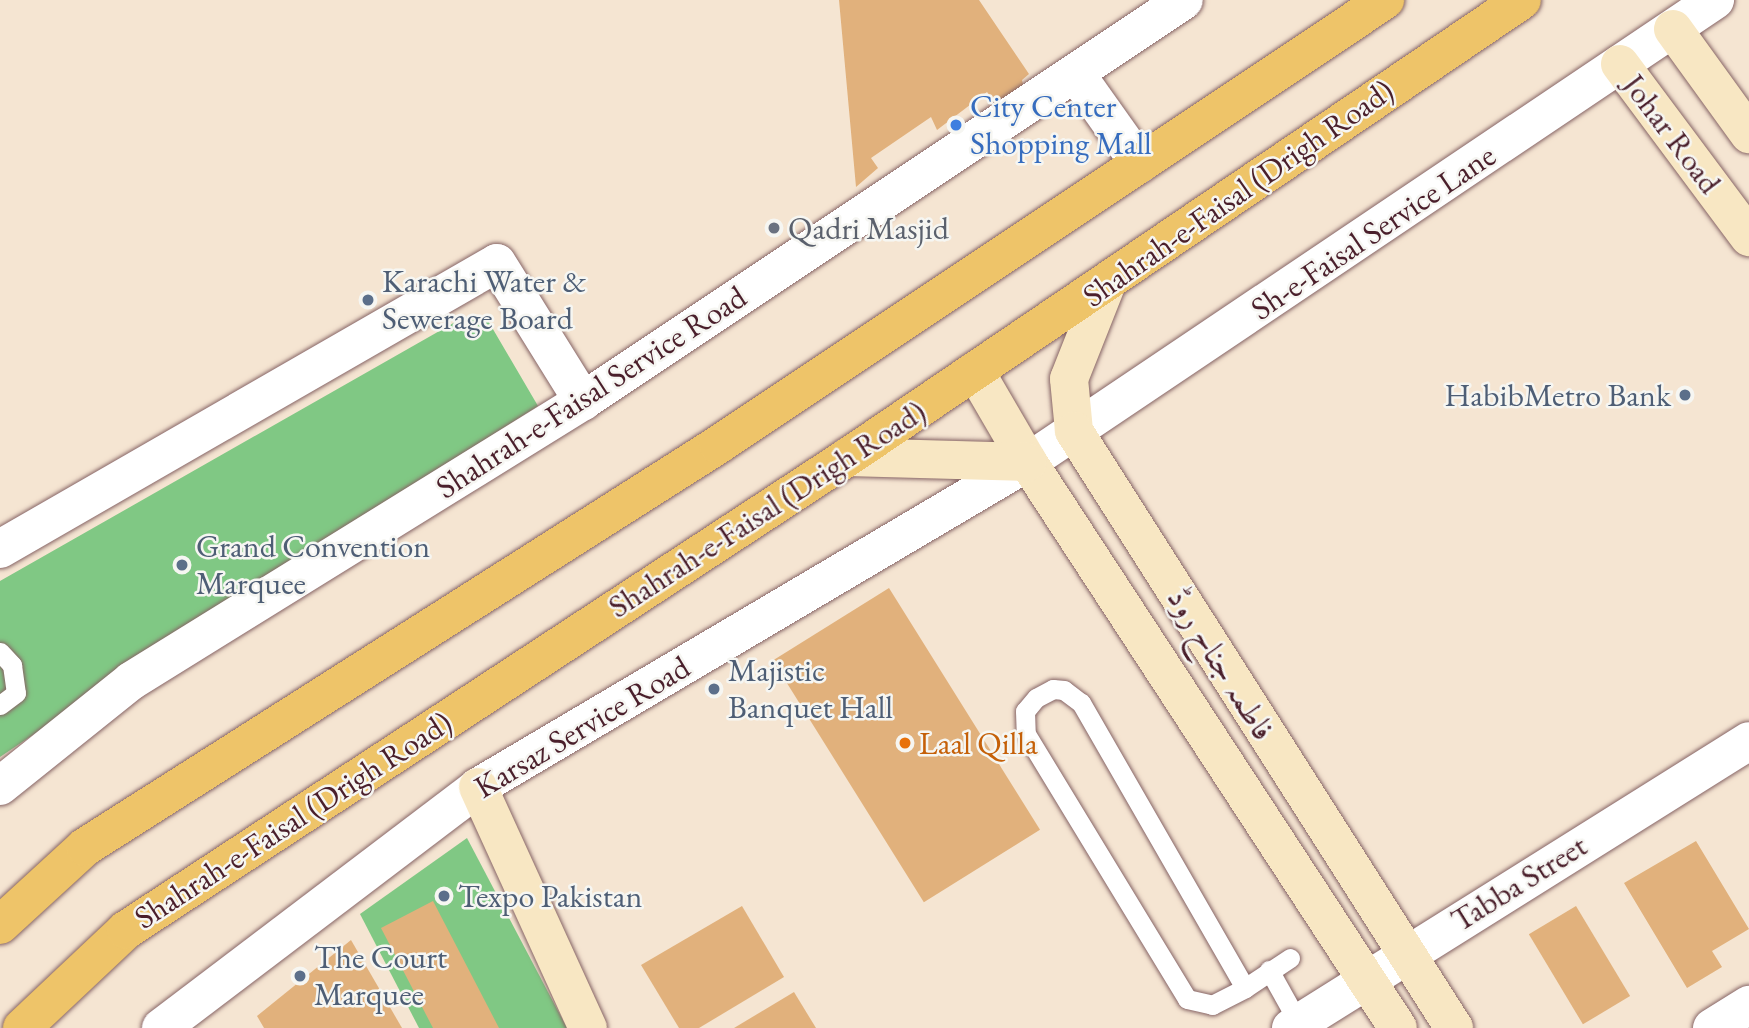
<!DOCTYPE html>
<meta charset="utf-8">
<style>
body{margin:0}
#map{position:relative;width:1749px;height:1028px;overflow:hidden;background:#f5e5d2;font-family:"EB Garamond",Amiri,serif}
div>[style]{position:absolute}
.green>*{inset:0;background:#80c884}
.building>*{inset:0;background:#e1b17c;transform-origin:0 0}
.roads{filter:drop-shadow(0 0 2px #866465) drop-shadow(0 0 2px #866465)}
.lane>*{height:19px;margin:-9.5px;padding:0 9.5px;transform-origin:9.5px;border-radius:9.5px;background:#fff}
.street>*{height:38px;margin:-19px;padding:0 19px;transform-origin:19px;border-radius:19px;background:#fff}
.secondary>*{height:38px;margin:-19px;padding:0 19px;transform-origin:19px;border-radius:19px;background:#f8e7c3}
.highway>*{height:38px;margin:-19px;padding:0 19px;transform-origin:19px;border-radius:19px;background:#eec469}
.dots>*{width:19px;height:19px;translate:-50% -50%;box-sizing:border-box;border:4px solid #f6f6f2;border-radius:50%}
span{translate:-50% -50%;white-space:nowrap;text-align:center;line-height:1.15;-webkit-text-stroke:5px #f6f6f2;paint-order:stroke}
.shop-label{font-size:32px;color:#366cbe}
.left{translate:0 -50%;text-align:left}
.street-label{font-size:32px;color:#4a1f2b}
.worship-label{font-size:32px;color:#5b616d}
.service-label{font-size:32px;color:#4e5e75}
.right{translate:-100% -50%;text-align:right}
.food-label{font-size:32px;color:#c56008}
</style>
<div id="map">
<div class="green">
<i style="clip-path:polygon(464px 317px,487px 319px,538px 406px,247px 591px,0 757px,0 581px)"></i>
<i style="clip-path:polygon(467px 838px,567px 1028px,419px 1028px,360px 914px)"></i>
</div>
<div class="building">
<i style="clip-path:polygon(839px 0,979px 0,1029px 74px,1022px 80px,1024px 89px,996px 103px,987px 92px,937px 130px,931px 117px,871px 158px,878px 168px,856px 187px)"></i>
<i style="left:889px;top:588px;width:285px;height:137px;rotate:58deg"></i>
<i style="clip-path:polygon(1696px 841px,1749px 929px,1712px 951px,1722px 967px,1687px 988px,1624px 883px)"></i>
<i style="clip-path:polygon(433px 901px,499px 1028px,433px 1028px,381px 928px)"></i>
<i style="clip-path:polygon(742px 906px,784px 977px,699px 1028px,679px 1028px,641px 965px)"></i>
<i style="left:1576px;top:906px;width:105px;height:55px;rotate:59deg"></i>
<i style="clip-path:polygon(351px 940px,402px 1028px,264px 1028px,257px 1016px)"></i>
<i style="clip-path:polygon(794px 992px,816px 1028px,734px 1028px)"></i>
</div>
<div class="roads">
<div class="lane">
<i style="left:0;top:652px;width:18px;rotate:47deg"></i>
<i style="left:12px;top:665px;width:28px;rotate:82deg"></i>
<i style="left:16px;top:693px;width:20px;rotate:143deg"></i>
<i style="left:1269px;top:970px;width:62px;rotate:60.9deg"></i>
<i style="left:1245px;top:988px;width:329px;rotate:-119.9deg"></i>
<i style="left:1081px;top:703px;width:21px;rotate:-143deg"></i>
<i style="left:1064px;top:690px;width:11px;rotate:-175deg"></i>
<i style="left:1053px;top:689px;width:19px;rotate:152deg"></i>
<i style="left:1036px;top:698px;width:17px;rotate:130deg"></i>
<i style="left:1025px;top:711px;width:23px;rotate:88deg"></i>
<i style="left:1026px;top:734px;width:310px;rotate:58.7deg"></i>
<i style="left:1187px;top:999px;width:26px;rotate:13deg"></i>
<i style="left:1212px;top:1005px;width:37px;rotate:-27deg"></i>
<i style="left:1245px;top:988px;width:54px;rotate:-33.7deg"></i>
</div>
<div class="street">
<i style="left:1076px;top:74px;width:110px;rotate:54.6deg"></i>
<i style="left:0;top:549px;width:573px;rotate:-29.92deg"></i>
<i style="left:497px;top:263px;width:163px;rotate:58.1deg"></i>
<i style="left:0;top:786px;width:168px;rotate:-38.7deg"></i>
<i style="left:131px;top:681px;width:532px;rotate:-31.78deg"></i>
<i style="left:583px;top:401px;width:722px;rotate:-33.71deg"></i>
<i style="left:161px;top:1028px;width:398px;rotate:-37.2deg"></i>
<i style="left:478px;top:787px;width:639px;rotate:-30.58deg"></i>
<i style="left:1028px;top:462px;width:828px;rotate:-33.92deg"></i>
<i style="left:1291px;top:1028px;width:540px;rotate:-32.07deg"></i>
<i style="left:1712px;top:1028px;width:44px;rotate:-31.9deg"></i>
</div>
<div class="secondary">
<i style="left:1673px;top:29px;width:130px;rotate:54.1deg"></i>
<i style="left:1620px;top:64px;width:216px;rotate:53.3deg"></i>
<i style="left:1107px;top:283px;width:103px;rotate:111.6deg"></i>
<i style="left:1069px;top:379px;width:52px;rotate:84.5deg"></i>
<i style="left:1074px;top:431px;width:708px;rotate:57.52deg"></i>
<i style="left:975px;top:371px;width:105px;rotate:59.8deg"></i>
<i style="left:1028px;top:462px;width:676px;rotate:56.83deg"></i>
<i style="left:848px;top:457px;width:180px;rotate:1.6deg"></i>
<i style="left:478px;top:787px;width:265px;rotate:65.5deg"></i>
</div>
<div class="highway">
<i style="left:0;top:925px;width:115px;rotate:-42.5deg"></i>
<i style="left:85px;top:847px;width:750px;rotate:-32.42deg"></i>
<i style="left:718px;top:445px;width:802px;rotate:-33.71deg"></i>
<i style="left:22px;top:1028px;width:143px;rotate:-43.3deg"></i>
<i style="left:126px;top:930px;width:863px;rotate:-33.23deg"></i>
<i style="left:848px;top:457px;width:814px;rotate:-34.14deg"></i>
</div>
</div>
<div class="dots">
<i style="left:956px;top:125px;background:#3f7fe0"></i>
<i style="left:774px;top:228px;background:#6b7280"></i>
<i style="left:368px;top:300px;background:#5c6f8a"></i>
<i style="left:1685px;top:395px;background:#5c6f8a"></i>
<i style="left:182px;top:565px;background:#5c6f8a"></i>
<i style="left:714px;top:689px;background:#5c6f8a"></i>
<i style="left:905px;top:743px;background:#e8710a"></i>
<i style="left:444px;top:896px;background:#5c6f8a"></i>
<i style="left:300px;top:976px;background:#5c6f8a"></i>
</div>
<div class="shop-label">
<span class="left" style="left:970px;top:125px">City Center<br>Shopping Mall</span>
</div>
<div class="street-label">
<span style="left:1672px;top:134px;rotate:53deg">Johar Road</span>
<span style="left:1238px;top:193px;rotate:-35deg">Shahrah-e-Faisal (Drigh Road)</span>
<span style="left:1373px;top:232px;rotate:-34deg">Sh-e-Faisal Service Lane</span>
<span style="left:591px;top:392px;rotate:-33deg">Shahrah-e-Faisal Service Road</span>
<span style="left:767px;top:509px;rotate:-33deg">Shahrah-e-Faisal (Drigh Road)</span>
<span style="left:1221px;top:664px;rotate:58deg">فاطمہ جناح روڈ</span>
<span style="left:582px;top:727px;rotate:-31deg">Karsaz Service Road</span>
<span style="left:293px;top:820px;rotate:-33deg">Shahrah-e-Faisal (Drigh Road)</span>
<span style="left:1519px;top:883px;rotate:-32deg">Tabba Street</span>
</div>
<div class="worship-label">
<span class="left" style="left:788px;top:228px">Qadri Masjid</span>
</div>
<div class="service-label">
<span class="left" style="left:382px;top:300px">Karachi Water &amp;<br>Sewerage Board</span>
<span class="right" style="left:1671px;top:395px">HabibMetro Bank</span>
<span class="left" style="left:196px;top:565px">Grand Convention<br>Marquee</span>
<span class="left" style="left:728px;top:689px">Majistic<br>Banquet Hall</span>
<span class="left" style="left:458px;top:896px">Texpo Pakistan</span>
<span class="left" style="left:314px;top:976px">The Court<br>Marquee</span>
</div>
<div class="food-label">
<span class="left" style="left:919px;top:743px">Laal Qilla</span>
</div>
</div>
